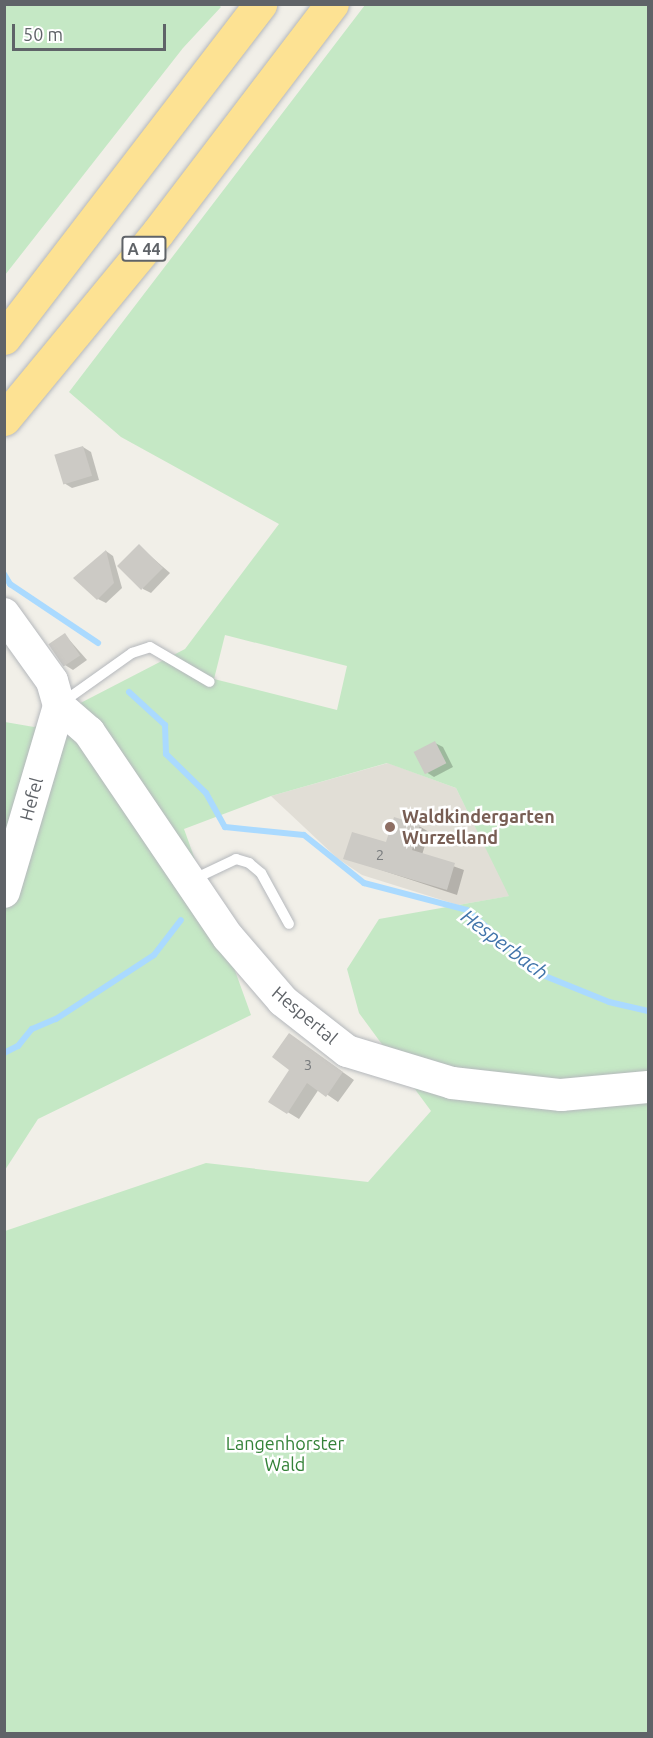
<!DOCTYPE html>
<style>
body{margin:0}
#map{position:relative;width:653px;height:1738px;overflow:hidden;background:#f1efe8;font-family:Ubuntu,sans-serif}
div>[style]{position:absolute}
.education>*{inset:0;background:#e1ded6}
.green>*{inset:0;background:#c5e8c5}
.shadow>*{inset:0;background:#0003}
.stream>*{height:6px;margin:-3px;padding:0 3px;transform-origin:3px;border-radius:3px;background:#aadaff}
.building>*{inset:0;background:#cccac5;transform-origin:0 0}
.roads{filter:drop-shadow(0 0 2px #b5b8bc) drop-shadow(0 0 2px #b5b8bc)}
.lane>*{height:10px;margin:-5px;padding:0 5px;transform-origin:5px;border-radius:5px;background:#fff}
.secondary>*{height:32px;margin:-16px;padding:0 16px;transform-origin:16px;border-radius:16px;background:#fff}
.highway>*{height:33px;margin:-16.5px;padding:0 16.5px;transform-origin:16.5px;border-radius:16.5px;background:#fde293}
.dots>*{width:16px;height:16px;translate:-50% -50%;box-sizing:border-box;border:3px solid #fff;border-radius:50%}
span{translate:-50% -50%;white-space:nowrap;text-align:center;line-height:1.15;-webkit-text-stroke:5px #fff;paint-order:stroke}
.number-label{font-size:15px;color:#7a7d7f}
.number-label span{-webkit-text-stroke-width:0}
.shield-label span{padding:2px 4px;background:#fff;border:2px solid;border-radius:4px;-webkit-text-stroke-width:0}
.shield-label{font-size:16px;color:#5f6368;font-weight:700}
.street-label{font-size:18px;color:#5f6368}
.education-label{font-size:18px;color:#785e54;font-weight:700}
.left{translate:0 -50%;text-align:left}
.park-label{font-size:18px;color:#348238}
.water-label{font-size:20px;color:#4174aa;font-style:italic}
.frame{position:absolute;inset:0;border:6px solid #5f6368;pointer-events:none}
.scale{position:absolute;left:12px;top:24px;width:154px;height:27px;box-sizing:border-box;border:3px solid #5f6368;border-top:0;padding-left:8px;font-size:18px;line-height:21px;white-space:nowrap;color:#5f6368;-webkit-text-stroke:4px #fff;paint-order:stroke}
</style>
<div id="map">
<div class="education">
<i style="clip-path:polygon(388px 763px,456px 788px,510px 896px,458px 905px,362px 875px,337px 858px,271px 796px)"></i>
</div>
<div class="green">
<i style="clip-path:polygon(218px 4px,221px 7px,183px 48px,5px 275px,5px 5px)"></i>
<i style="clip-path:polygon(evenodd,365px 5px,648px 5px,648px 1733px,5px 1733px,5px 1231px,206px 1163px,368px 1182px,431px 1111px,359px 1013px,347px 969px,379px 919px,509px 896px,456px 788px,387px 763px,271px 796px,184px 829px,251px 1015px,38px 1119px,5px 1170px,5px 722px,34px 727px,185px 649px,279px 524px,121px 437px,69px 392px,365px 5px,225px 635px,347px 666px,337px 710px,214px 679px,225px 635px)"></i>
</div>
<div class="shadow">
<i style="clip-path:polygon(83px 447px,91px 452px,99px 480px,72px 488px,64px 483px)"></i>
<i style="clip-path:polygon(139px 546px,170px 573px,151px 593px,143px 589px)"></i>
<i style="clip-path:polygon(106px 551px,113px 556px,122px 588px,106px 603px,98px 599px)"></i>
<i style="clip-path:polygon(65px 635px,87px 660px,73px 670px,65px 665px)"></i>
<i style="clip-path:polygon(435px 743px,443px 747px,453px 767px,434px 777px,426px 772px)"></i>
<i style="clip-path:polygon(419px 826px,429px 832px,422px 855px,464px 870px,457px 895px,345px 858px,387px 844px)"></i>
<i style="clip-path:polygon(300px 1042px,354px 1080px,338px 1102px,319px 1089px,299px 1119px,271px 1102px,292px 1070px)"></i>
</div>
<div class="stream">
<i style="left:4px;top:574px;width:12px;rotate:59deg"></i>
<i style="left:10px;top:584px;width:106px;rotate:33.8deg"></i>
<i style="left:129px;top:692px;width:49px;rotate:42.5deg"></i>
<i style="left:165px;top:725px;width:29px;rotate:88deg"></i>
<i style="left:166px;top:754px;width:56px;rotate:44.3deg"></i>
<i style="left:206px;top:793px;width:39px;rotate:61deg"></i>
<i style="left:225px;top:827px;width:79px;rotate:5.8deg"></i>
<i style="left:304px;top:835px;width:77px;rotate:38.7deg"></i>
<i style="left:364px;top:883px;width:106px;rotate:14.7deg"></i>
<i style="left:467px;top:910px;width:97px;rotate:41.2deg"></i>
<i style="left:540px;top:974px;width:74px;rotate:22.1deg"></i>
<i style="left:609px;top:1002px;width:40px;rotate:13deg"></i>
<i style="left:4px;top:1053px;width:16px;rotate:-27deg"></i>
<i style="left:18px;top:1046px;width:22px;rotate:-51deg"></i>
<i style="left:32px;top:1029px;width:26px;rotate:-23deg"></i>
<i style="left:56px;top:1019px;width:117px;rotate:-33.1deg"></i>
<i style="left:154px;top:955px;width:44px;rotate:-52.4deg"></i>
</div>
<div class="building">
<i style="left:83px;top:446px;width:31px;height:30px;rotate:73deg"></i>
<i style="left:139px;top:544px;width:34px;height:31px;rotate:45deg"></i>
<i style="clip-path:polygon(106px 550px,114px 583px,97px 600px,73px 578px)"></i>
<i style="left:65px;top:633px;width:27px;height:20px;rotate:56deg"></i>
<i style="left:435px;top:741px;width:25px;height:24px;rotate:63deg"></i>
<i style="clip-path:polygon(394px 817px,420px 825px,412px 850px,455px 863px,447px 890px,343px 859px,352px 832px,386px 842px)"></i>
<i style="clip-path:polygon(289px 1033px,343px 1072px,326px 1097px,307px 1083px,287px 1114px,268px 1102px,289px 1070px,272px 1057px)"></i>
</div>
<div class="roads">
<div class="lane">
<i style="left:63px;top:702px;width:85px;rotate:-35.4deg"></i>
<i style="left:132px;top:653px;width:19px;rotate:-18deg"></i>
<i style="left:150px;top:647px;width:69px;rotate:30.3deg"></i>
<i style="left:192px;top:880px;width:49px;rotate:-25.5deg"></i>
<i style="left:236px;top:859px;width:14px;rotate:17deg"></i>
<i style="left:249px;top:863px;width:16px;rotate:40deg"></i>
<i style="left:261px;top:873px;width:58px;rotate:61.2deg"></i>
</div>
<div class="secondary">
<i style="left:4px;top:614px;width:82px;rotate:54.4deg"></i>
<i style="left:52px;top:681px;width:26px;rotate:74deg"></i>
<i style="left:59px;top:706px;width:194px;rotate:106.5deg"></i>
<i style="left:59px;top:706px;width:40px;rotate:41deg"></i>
<i style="left:89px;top:732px;width:248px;rotate:55.9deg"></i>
<i style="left:228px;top:937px;width:84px;rotate:49.3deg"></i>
<i style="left:283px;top:1001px;width:81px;rotate:38deg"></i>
<i style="left:347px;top:1051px;width:110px;rotate:16.9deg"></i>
<i style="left:452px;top:1083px;width:110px;rotate:6.3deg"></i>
<i style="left:561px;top:1095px;width:87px;rotate:-5.3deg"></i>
</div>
<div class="highway">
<i style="left:4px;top:338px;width:421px;rotate:-52.5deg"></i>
<i style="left:4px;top:419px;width:242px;rotate:-50.5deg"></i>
<i style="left:158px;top:232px;width:287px;rotate:-52.7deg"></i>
</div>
</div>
<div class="dots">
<i style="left:390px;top:827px;background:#8d6e63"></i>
</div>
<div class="number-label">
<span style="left:380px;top:855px">2</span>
<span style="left:308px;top:1065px">3</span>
</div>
<div class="shield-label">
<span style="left:144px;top:249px">A 44</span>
</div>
<div class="street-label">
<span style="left:31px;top:799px;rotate:-75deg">Hefel</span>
<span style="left:305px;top:1015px;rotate:40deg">Hespertal</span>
</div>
<div class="education-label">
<span class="left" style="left:402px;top:827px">Waldkindergarten<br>Wurzelland</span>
</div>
<div class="park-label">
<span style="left:285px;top:1454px">Langenhorster<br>Wald</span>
</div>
<div class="water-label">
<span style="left:505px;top:944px;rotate:37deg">Hesperbach</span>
</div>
<div class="frame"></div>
<div class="scale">50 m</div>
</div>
